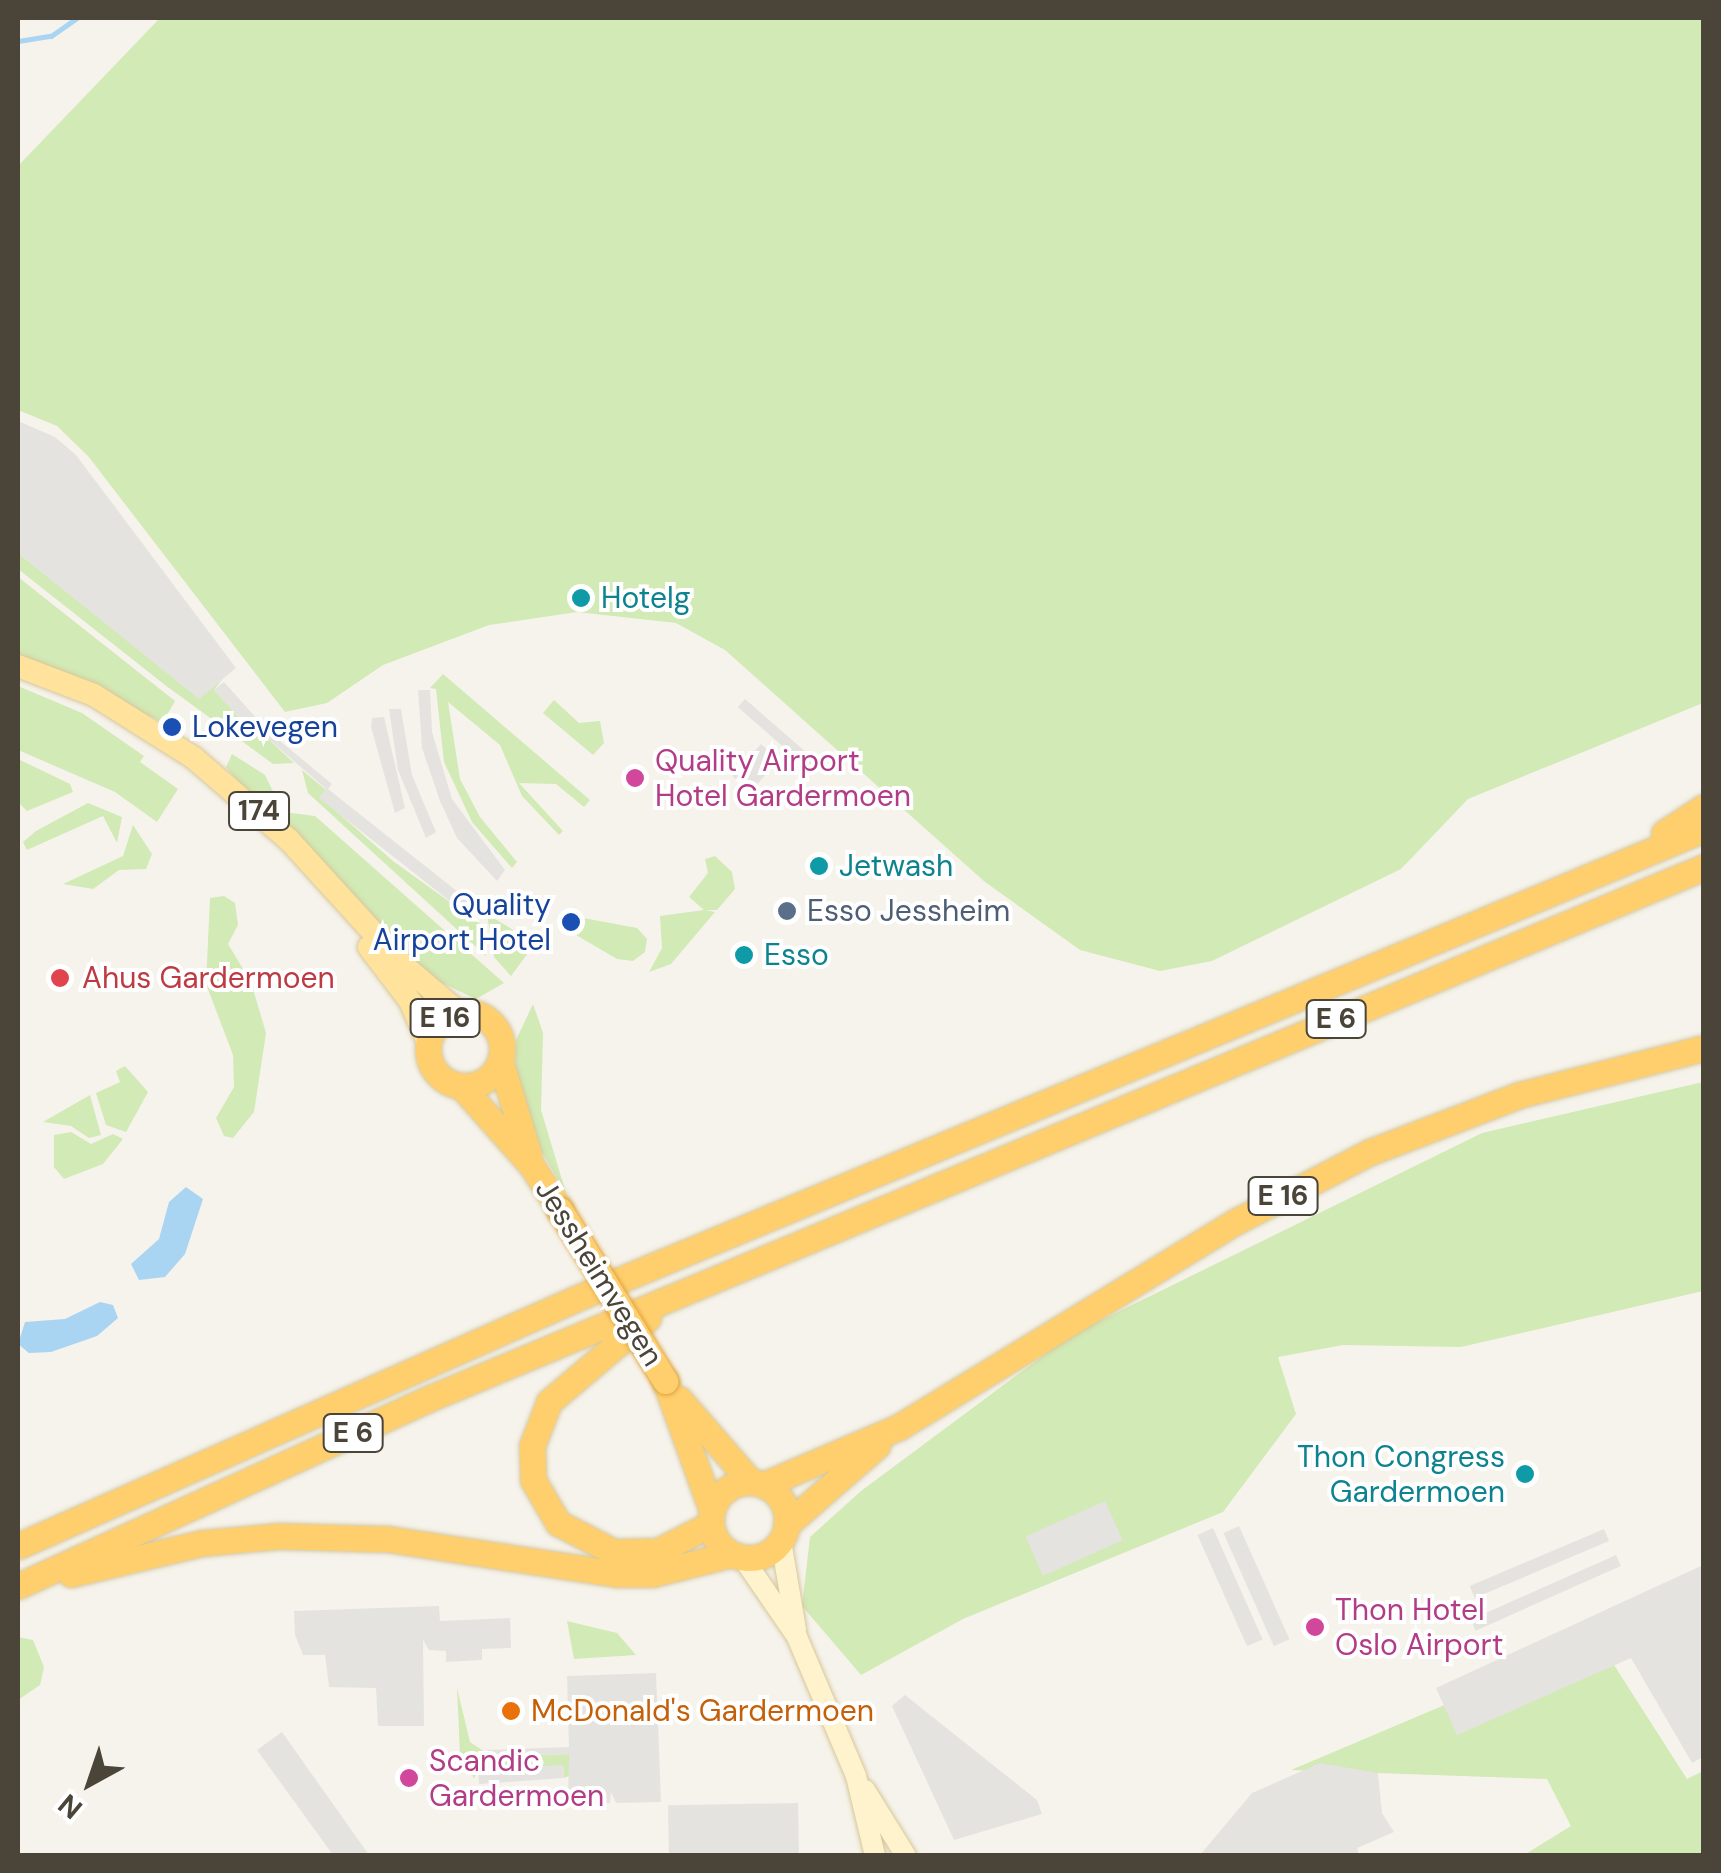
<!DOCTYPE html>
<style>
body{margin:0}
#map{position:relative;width:1721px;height:1873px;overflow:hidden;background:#f6f3ec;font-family:"DM Sans",sans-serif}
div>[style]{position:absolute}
.green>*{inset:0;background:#d2eab5}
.parking>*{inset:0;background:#e5e3e0;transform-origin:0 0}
.water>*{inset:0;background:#a9d4f2}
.stream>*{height:5px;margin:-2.5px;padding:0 2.5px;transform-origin:2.5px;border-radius:2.5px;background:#a9d4f2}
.roads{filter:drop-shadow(0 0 2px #d6c79b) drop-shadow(0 0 2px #d6c79b)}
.secondary>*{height:20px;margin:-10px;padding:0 10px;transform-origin:10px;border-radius:10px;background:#fff3cd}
.primary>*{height:22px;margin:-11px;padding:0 11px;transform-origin:11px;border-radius:11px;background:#ffe39c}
.highway>*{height:25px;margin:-12.5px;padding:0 12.5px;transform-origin:12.5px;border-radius:12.5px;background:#ffcf6e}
.highway>.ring{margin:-12.5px;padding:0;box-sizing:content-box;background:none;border:25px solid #ffcf6e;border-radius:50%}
.bridges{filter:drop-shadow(0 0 2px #e0a43c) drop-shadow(0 0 2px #e0a43c)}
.highway-bridge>*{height:25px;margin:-12.5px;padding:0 12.5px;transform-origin:12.5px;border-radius:12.5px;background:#ffcf6e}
.dots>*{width:28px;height:28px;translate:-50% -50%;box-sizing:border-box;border:5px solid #fff;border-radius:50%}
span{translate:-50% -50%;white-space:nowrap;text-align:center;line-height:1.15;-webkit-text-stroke:8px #fff;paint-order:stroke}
.shield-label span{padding:2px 8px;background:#fff;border:2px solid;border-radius:8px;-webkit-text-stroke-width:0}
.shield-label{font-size:28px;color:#4b4439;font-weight:700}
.culture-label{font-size:30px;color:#0d838f}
.left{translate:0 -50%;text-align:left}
.right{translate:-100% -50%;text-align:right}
.transit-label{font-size:30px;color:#164399}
.hotel-label{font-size:30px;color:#b23c85}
.service-label{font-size:30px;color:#4e5e75}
.health-label{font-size:30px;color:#be3a42}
.street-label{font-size:30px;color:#4b4439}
.food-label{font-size:30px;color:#c56008}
.frame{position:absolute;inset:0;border:20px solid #4b4439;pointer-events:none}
.north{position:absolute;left:40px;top:1733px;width:100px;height:100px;-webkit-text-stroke:8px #fff;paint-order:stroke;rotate:220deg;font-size:28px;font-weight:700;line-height:40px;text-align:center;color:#4b4439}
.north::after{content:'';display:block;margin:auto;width:35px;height:45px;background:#4b4439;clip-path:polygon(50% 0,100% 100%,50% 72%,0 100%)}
</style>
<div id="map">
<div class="green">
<i style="clip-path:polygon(160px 18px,1703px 18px,1703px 703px,1468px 799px,1401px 869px,1212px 961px,1160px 971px,1080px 950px,985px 882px,725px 650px,676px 623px,577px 612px,489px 625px,383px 665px,327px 703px,285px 712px,88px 456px,57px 426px,18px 410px,18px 166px)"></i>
<i style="clip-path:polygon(18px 553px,199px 698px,222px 680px,214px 690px,260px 740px,265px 736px,294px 763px,273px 764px,165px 685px,18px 569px)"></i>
<i style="clip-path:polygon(18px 577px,175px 701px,163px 722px,18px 657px)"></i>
<i style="clip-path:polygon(443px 674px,590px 800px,584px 807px,556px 784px,519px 783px,563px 831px,559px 835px,522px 796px,500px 745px,448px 702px,460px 779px,480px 817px,517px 862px,512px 868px,472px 822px,444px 762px,436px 689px,430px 688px)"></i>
<i style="clip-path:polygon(18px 686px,82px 713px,144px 756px,140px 762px,178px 789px,157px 822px,115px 792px,18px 750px)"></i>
<i style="clip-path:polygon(554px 700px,579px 723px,600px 721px,604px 743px,593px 755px,543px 713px)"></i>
<i style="clip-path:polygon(232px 754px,265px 775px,283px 812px,315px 816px,504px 983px,476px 999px,429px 977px,241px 785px,226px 767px)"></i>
<i style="clip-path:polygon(18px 759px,70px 784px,73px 792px,27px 811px,18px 802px)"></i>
<i style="clip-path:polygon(302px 770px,326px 790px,320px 797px,393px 861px,483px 926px,486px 956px,308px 793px)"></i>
<i style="clip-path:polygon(88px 803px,122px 817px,117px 843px,103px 816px,27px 850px,23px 842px,36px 831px)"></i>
<i style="clip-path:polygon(133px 825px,152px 854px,146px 869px,119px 870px,93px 889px,63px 884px,123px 856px)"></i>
<i style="clip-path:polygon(715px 856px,732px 872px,735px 889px,717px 910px,706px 910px,715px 912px,671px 964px,649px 972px,662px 948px,660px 916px,704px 910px,689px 897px,708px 873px,705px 859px)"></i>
<i style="clip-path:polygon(224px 896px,235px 903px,238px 925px,228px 944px,251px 982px,266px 1033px,254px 1112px,233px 1138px,224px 1136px,216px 1118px,234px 1087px,233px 1055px,206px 984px,210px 898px)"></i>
<i style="clip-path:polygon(487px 914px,528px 939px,528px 953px,511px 976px,494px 957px)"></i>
<i style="clip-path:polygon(567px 915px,637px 928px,647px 939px,645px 952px,633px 961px,617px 959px,559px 925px)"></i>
<i style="clip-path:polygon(533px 1004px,543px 1033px,541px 1110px,566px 1193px,533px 1137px,515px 1070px,516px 1040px)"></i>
<i style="clip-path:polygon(125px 1066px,148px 1092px,126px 1132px,106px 1125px,96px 1093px,120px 1082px,116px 1071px)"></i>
<i style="clip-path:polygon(1703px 1082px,1703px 1291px,1461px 1347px,1343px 1345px,1278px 1357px,1296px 1414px,1223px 1512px,963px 1619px,861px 1675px,802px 1606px,810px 1537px,861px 1491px,1071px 1335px,1482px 1133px)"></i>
<i style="clip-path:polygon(90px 1095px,101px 1135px,89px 1138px,71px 1126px,43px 1122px)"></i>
<i style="clip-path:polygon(71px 1132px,91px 1144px,113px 1134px,123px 1139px,103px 1164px,64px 1179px,54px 1167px,54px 1135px)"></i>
<i style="clip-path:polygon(567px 1621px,617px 1633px,636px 1655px,574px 1659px)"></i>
<i style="clip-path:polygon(18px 1637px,33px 1640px,44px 1667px,40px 1685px,18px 1700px)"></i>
<i style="clip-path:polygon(1598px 1640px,1687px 1779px,1703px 1771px,1703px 1855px,1524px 1855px,1571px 1826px,1547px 1779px,1291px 1770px)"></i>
<i style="clip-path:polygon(457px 1688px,470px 1742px,491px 1756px,570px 1754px,571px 1775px,564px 1778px,563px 1766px,478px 1768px,474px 1779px,468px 1766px,448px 1756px,460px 1755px)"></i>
</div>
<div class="parking">
<i style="clip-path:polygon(18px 421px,55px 437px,76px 455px,236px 668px,199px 699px,18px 553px)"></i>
<i style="clip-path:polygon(224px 682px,268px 731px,332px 784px,328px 789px,482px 911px,475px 921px,319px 798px,326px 789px,265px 736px,260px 740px,214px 690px)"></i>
<i style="clip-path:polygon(418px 690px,430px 690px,432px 732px,452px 799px,505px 870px,497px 881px,457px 838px,440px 801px,422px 748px)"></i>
<i style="left:745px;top:699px;width:101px;height:11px;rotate:41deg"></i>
<i style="clip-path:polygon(389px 709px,401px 709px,412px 775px,436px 832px,426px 838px,398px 770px)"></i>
<i style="clip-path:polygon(384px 717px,405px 808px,395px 813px,371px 727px,372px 718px)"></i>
<i style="left:761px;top:744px;width:24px;height:43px;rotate:42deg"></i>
<i style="left:1105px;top:1501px;width:43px;height:87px;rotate:66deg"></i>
<i style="left:1239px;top:1526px;width:124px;height:17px;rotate:66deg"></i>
<i style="left:1213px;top:1528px;width:122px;height:17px;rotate:66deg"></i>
<i style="left:1604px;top:1529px;width:13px;height:146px;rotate:67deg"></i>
<i style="left:1616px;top:1555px;width:12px;height:159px;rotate:66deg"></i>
<i style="clip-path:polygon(1703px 1565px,1703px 1757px,1692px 1763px,1631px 1658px,1457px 1735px,1436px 1688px)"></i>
<i style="clip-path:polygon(439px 1606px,440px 1621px,510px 1618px,511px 1648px,482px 1649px,482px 1660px,446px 1662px,446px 1651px,429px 1650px,423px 1640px,424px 1726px,378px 1726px,376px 1688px,329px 1687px,325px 1655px,303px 1655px,295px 1635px,294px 1611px)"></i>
<i style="clip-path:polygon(656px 1673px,661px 1802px,616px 1803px,611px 1792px,610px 1803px,568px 1805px,569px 1754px,491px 1756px,487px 1750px,569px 1747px,567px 1676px)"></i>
<i style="clip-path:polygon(905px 1695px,1037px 1800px,1042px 1814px,954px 1840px,892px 1706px)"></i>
<i style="clip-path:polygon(282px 1732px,369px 1855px,333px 1855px,257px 1750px)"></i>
<i style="clip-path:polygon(1320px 1763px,1378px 1773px,1382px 1813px,1394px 1832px,1357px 1848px,1359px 1855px,1200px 1855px,1252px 1793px)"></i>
<i style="left:563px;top:1765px;width:13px;height:85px;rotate:86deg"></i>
<i style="left:798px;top:1803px;width:52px;height:130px;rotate:89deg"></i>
</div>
<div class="water">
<i style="clip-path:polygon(186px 1187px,203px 1199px,185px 1254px,165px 1277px,139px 1280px,131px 1264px,159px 1239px,169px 1202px)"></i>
<i style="clip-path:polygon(100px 1302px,113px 1305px,118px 1318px,97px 1336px,51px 1352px,29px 1353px,18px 1344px,25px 1322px,65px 1319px)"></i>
</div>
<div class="stream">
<i style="left:18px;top:41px;width:33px;rotate:-9deg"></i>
<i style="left:51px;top:36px;width:32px;rotate:-35deg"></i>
</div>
<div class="roads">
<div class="secondary">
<i style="left:781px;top:1541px;width:90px;rotate:80.4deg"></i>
<i style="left:743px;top:1558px;width:96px;rotate:55.6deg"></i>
<i style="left:797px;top:1637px;width:151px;rotate:67deg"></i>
<i style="left:856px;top:1776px;width:82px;rotate:76.6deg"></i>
<i style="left:865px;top:1790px;width:78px;rotate:58.2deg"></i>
</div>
<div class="primary">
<i style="left:18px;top:666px;width:81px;rotate:20.9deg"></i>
<i style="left:94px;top:695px;width:118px;rotate:32.2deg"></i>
<i style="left:194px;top:758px;width:125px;rotate:40.8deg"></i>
<i style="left:289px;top:840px;width:168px;rotate:47.7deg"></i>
<i style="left:402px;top:964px;width:74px;rotate:40.6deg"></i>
<i style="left:369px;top:947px;width:68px;rotate:52.8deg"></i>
<i style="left:410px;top:1001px;width:45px;rotate:66.3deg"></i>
</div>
<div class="highway">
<i style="left:1664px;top:833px;width:48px;rotate:-33deg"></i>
<i class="ring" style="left:428px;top:1012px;width:49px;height:49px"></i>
<i style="left:500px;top:1060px;width:100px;rotate:73.2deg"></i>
<i style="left:461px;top:1086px;width:107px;rotate:48.4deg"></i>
<i style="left:532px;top:1166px;width:52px;rotate:57.5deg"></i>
<i style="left:648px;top:1318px;width:130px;rotate:139.7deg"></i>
<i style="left:549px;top:1402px;width:47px;rotate:111.1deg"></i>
<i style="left:532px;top:1446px;width:34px;rotate:88deg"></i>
<i style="left:533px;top:1480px;width:50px;rotate:59.8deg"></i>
<i style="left:558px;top:1523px;width:63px;rotate:27.4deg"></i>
<i style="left:614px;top:1552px;width:44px;rotate:-1.3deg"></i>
<i style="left:658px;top:1551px;width:59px;rotate:-27deg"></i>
<i style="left:665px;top:1381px;width:138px;rotate:70.1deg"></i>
<i style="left:679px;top:1399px;width:110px;rotate:49.1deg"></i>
<i class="ring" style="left:711px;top:1482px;width:51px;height:51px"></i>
<i style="left:763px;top:1485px;width:148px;rotate:-23.1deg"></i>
<i style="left:899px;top:1427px;width:396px;rotate:-31.4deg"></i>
<i style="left:1237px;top:1221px;width:150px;rotate:-27.4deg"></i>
<i style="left:1370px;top:1152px;width:160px;rotate:-20.9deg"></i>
<i style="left:1519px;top:1095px;width:191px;rotate:-14.3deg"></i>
<i style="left:786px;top:1525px;width:121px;rotate:-41deg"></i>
<i style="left:18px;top:1546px;width:634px;rotate:-23.9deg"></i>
<i style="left:598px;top:1289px;width:1198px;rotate:-22.58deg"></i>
<i style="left:71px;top:1574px;width:135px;rotate:-13.3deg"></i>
<i style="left:202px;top:1543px;width:77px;rotate:-5.2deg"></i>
<i style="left:279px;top:1536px;width:109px;rotate:1.6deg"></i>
<i style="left:388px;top:1539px;width:231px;rotate:8.7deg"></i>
<i style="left:616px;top:1574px;width:36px"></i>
<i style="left:652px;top:1574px;width:82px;rotate:-14deg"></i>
<i style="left:18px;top:1586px;width:451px;rotate:-24.5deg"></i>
<i style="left:428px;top:1399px;width:1382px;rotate:-22.63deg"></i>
</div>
</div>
<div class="bridges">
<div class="highway-bridge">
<i style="left:560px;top:1210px;width:201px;rotate:58.4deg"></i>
</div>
</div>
<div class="dots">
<i style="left:581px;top:598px;background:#0f9aa8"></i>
<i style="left:172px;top:727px;background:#1a4fb4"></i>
<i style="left:635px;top:778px;background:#d1479c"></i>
<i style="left:819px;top:866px;background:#0f9aa8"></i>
<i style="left:787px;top:911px;background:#5c6f8a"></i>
<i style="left:571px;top:922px;background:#1a4fb4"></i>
<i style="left:744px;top:955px;background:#0f9aa8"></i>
<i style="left:60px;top:978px;background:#e0444e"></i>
<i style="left:1525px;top:1474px;background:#0f9aa8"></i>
<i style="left:1315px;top:1627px;background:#d1479c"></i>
<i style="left:511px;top:1711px;background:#e8710a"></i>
<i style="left:409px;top:1778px;background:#d1479c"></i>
</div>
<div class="shield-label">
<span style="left:259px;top:811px">174</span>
<span style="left:445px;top:1018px">E 16</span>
<span style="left:1336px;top:1019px">E 6</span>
<span style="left:1283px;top:1196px">E 16</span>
<span style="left:353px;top:1433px">E 6</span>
</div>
<div class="culture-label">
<span class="left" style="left:601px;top:598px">Hotelg</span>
<span class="left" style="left:839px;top:866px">Jetwash</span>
<span class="left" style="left:764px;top:955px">Esso</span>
<span class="right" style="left:1505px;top:1474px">Thon Congress<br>Gardermoen</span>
</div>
<div class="transit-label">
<span class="left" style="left:192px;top:727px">Lokevegen</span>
<span class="right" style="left:551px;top:922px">Quality<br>Airport Hotel</span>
</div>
<div class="hotel-label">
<span class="left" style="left:655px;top:778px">Quality Airport<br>Hotel Gardermoen</span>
<span class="left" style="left:1335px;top:1627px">Thon Hotel<br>Oslo Airport</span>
<span class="left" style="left:429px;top:1778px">Scandic<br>Gardermoen</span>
</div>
<div class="service-label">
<span class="left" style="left:807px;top:911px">Esso Jessheim</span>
</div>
<div class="health-label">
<span class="left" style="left:82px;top:978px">Ahus Gardermoen</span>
</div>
<div class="street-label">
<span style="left:599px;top:1273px;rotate:58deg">Jessheimvegen</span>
</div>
<div class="food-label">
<span class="left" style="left:531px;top:1711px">McDonald's Gardermoen</span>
</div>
<div class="frame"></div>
<div class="north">N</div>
</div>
